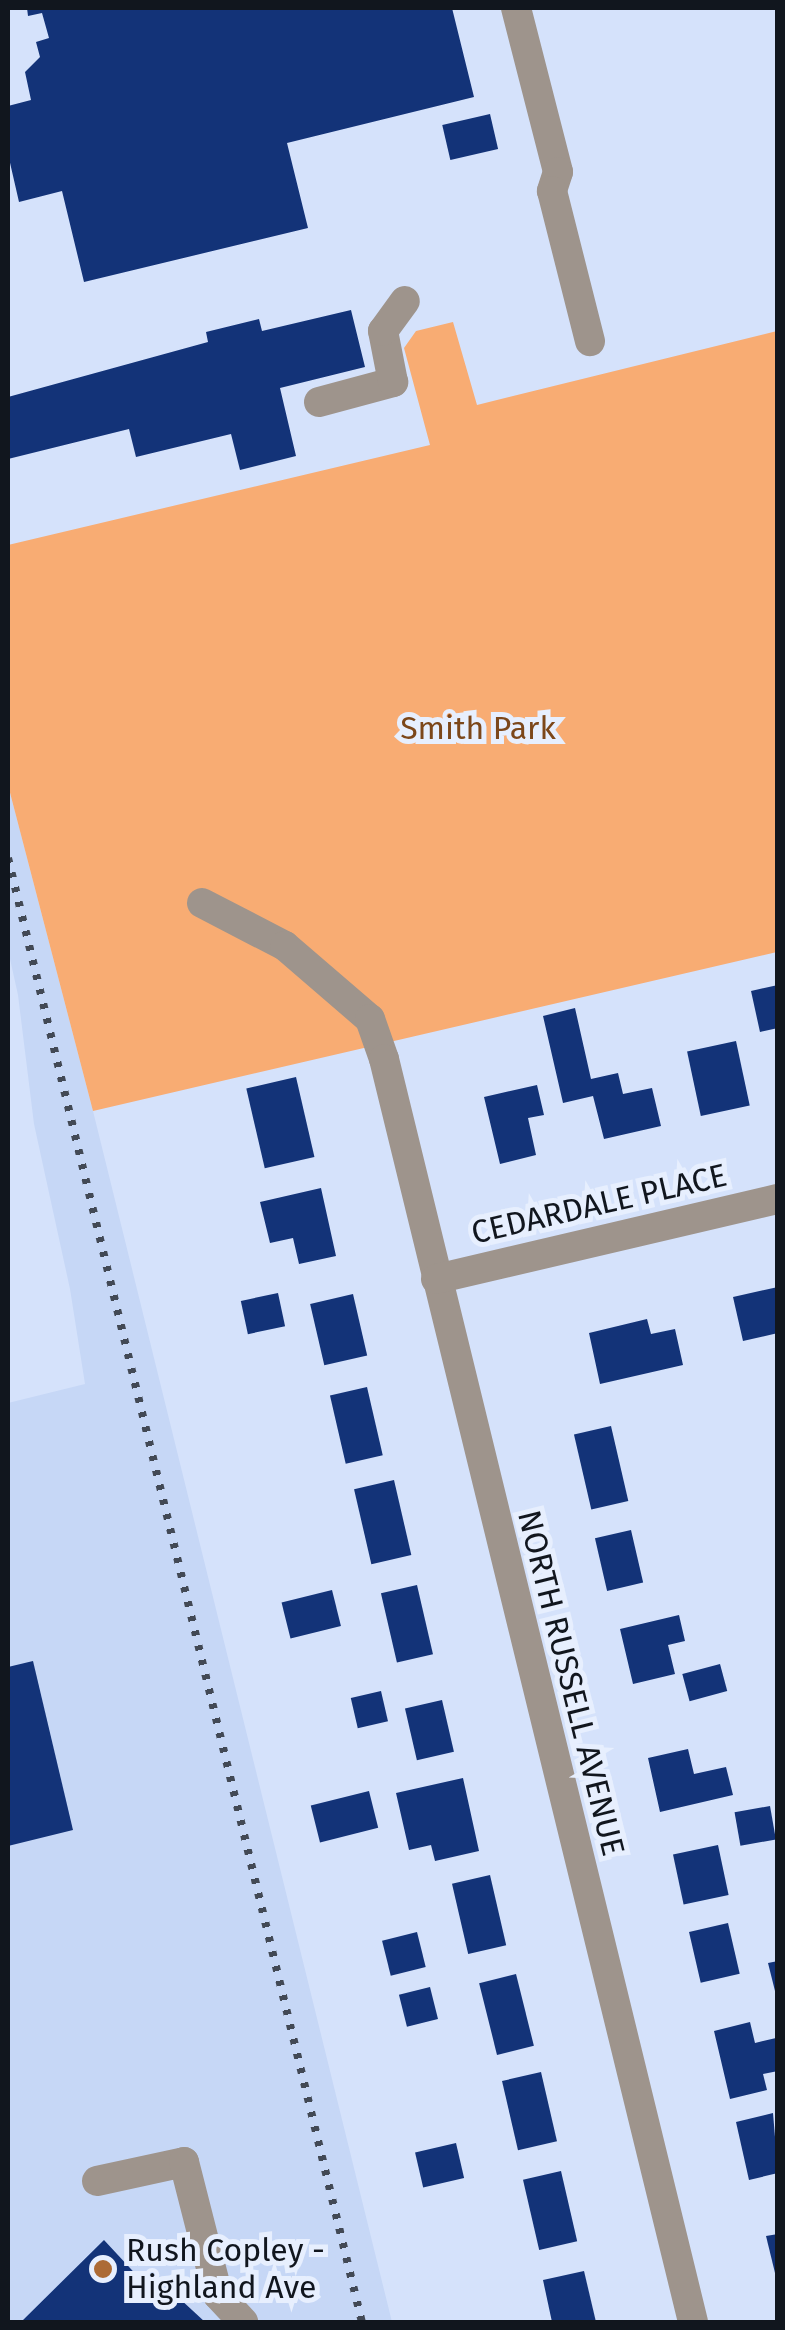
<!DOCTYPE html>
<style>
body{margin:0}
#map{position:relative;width:785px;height:2330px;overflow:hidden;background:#d5e2fb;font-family:"Fira Sans",sans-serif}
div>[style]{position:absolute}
.built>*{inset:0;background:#c6d7f6}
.green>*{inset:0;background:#f8ac73}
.building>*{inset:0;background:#133378;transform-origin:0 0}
.minor>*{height:30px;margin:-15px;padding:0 15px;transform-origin:15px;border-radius:15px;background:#9e948c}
.rail>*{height:8px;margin-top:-4px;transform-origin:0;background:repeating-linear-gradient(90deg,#424955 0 5px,transparent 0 15px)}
.dots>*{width:28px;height:28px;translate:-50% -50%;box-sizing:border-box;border:5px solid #e7effe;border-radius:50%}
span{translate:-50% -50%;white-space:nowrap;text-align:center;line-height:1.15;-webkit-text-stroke:10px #e7effe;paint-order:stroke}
.park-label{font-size:32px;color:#7c471a}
.street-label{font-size:32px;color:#11161e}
.poi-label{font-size:32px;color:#11161e}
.left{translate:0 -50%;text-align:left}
.frame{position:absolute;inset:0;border:10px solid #11161e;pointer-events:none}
</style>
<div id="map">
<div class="built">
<i style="clip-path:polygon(8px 785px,93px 1111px,392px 2322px,8px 2322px,8px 1403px,85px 1384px,70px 1289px,34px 1124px,18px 995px,8px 950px)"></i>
</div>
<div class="green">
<i style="clip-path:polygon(453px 322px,477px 405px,777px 331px,777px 952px,93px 1111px,8px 785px,8px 545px,430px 445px,404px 348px,416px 331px)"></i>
</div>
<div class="building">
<i style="clip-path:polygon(27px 8px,452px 8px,474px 97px,287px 143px,308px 228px,84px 282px,62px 191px,19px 202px,8px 154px,8px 106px,31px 100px,25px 72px,40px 57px,36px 42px,49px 38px,42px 13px,28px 16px)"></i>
<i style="left:490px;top:114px;width:36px;height:49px;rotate:77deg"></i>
<i style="clip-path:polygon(351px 310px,365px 367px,280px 388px,296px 456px,240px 470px,231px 434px,136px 457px,129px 429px,8px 459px,8px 397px,208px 342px,206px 332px,259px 319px,262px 331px)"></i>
<i style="clip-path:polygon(778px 985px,778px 1028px,760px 1032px,751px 991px)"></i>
<i style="clip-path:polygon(575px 1008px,591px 1079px,618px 1073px,623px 1094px,652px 1088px,661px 1126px,604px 1139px,593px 1096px,563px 1103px,543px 1016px)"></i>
<i style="left:736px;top:1041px;width:66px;height:50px;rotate:78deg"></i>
<i style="left:296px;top:1077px;width:82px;height:51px;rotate:77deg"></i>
<i style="clip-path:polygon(537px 1085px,544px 1115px,528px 1118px,536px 1155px,500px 1164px,484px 1097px)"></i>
<i style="clip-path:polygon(321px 1188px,336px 1256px,299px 1264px,293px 1238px,270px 1243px,260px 1202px)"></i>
<i style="clip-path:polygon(778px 1287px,778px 1333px,743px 1341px,733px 1297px)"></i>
<i style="left:278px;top:1293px;width:34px;height:38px;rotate:78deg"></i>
<i style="left:353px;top:1294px;width:63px;height:44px;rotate:77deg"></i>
<i style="clip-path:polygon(647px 1319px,651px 1334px,675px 1329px,683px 1365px,600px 1384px,589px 1333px)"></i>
<i style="left:367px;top:1387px;width:70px;height:38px;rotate:77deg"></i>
<i style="left:611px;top:1426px;width:77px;height:38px;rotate:77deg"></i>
<i style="left:394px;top:1480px;width:77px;height:41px;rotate:77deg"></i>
<i style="left:631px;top:1530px;width:54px;height:37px;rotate:77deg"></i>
<i style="left:417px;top:1585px;width:71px;height:37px;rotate:77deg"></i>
<i style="left:332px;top:1590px;width:37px;height:52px;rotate:76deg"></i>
<i style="clip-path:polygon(679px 1615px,685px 1641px,668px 1645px,675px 1674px,633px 1684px,620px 1629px)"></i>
<i style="clip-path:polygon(33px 1661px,73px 1830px,8px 1846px,8px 1667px)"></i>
<i style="left:720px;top:1664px;width:28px;height:39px;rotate:75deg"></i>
<i style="left:381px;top:1691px;width:31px;height:31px;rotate:77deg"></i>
<i style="left:442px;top:1700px;width:53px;height:38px;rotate:77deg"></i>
<i style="clip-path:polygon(688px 1749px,694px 1774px,726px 1767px,733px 1795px,660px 1812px,648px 1758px)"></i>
<i style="clip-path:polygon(463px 1778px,479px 1851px,435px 1861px,431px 1845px,409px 1850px,396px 1793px)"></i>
<i style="left:369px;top:1791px;width:38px;height:60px;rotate:76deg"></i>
<i style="left:770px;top:1806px;width:34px;height:36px;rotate:80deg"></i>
<i style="left:718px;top:1845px;width:51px;height:46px;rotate:78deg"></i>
<i style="left:490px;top:1875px;width:72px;height:39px;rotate:77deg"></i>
<i style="left:728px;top:1923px;width:52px;height:40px;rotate:77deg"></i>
<i style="left:417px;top:1932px;width:36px;height:36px;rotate:76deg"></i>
<i style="clip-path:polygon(778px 1961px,778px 1994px,776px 1995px,768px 1963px)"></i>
<i style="left:516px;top:1974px;width:74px;height:38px;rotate:76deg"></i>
<i style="left:430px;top:1987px;width:33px;height:32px;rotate:76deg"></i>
<i style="clip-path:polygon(750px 2022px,755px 2043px,776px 2038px,778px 2071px,763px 2074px,767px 2090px,730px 2099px,714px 2031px)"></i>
<i style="left:541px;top:2072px;width:71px;height:40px;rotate:77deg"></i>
<i style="clip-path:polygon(773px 2113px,778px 2173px,749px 2180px,736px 2122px)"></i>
<i style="left:456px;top:2143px;width:36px;height:42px;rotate:77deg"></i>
<i style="left:561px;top:2171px;width:72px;height:39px;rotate:77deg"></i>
<i style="clip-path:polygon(778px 2234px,778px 2277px,776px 2277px,766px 2236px)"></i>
<i style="clip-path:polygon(104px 2240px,169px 2310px,179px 2298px,205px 2322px,21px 2322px)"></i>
<i style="clip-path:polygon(584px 2271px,596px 2322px,552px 2322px,543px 2280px)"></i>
</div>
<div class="minor">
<i style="left:516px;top:8px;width:169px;rotate:75.6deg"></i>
<i style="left:558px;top:172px;width:20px;rotate:108deg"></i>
<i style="left:552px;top:191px;width:155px;rotate:75.8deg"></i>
<i style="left:319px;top:402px;width:77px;rotate:-15.1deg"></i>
<i style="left:393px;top:382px;width:52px;rotate:-101.1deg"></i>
<i style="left:383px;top:331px;width:37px;rotate:-54deg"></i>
<i style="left:202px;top:903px;width:93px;rotate:27.4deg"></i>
<i style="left:285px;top:946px;width:112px;rotate:40.7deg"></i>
<i style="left:370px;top:1019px;width:42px;rotate:70.7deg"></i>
<i style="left:384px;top:1059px;width:1300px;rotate:76.25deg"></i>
<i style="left:436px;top:1279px;width:351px;rotate:-13.2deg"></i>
<i style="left:97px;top:2181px;width:89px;rotate:-12.3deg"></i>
<i style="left:184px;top:2162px;width:137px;rotate:75.7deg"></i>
<i style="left:218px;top:2295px;width:37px;rotate:47deg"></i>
</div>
<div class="rail">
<i style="left:8px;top:858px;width:1506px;rotate:76.41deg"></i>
</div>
<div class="dots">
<i style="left:103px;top:2269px;background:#ac6b36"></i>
</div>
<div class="park-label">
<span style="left:478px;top:728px">Smith Park</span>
</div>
<div class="street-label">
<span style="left:599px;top:1204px;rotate:-13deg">CEDARDALE PLACE</span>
<span style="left:571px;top:1683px;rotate:76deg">NORTH RUSSELL AVENUE</span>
</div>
<div class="poi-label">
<span class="left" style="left:126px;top:2269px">Rush Copley -<br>Highland Ave</span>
</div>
<div class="frame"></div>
</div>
